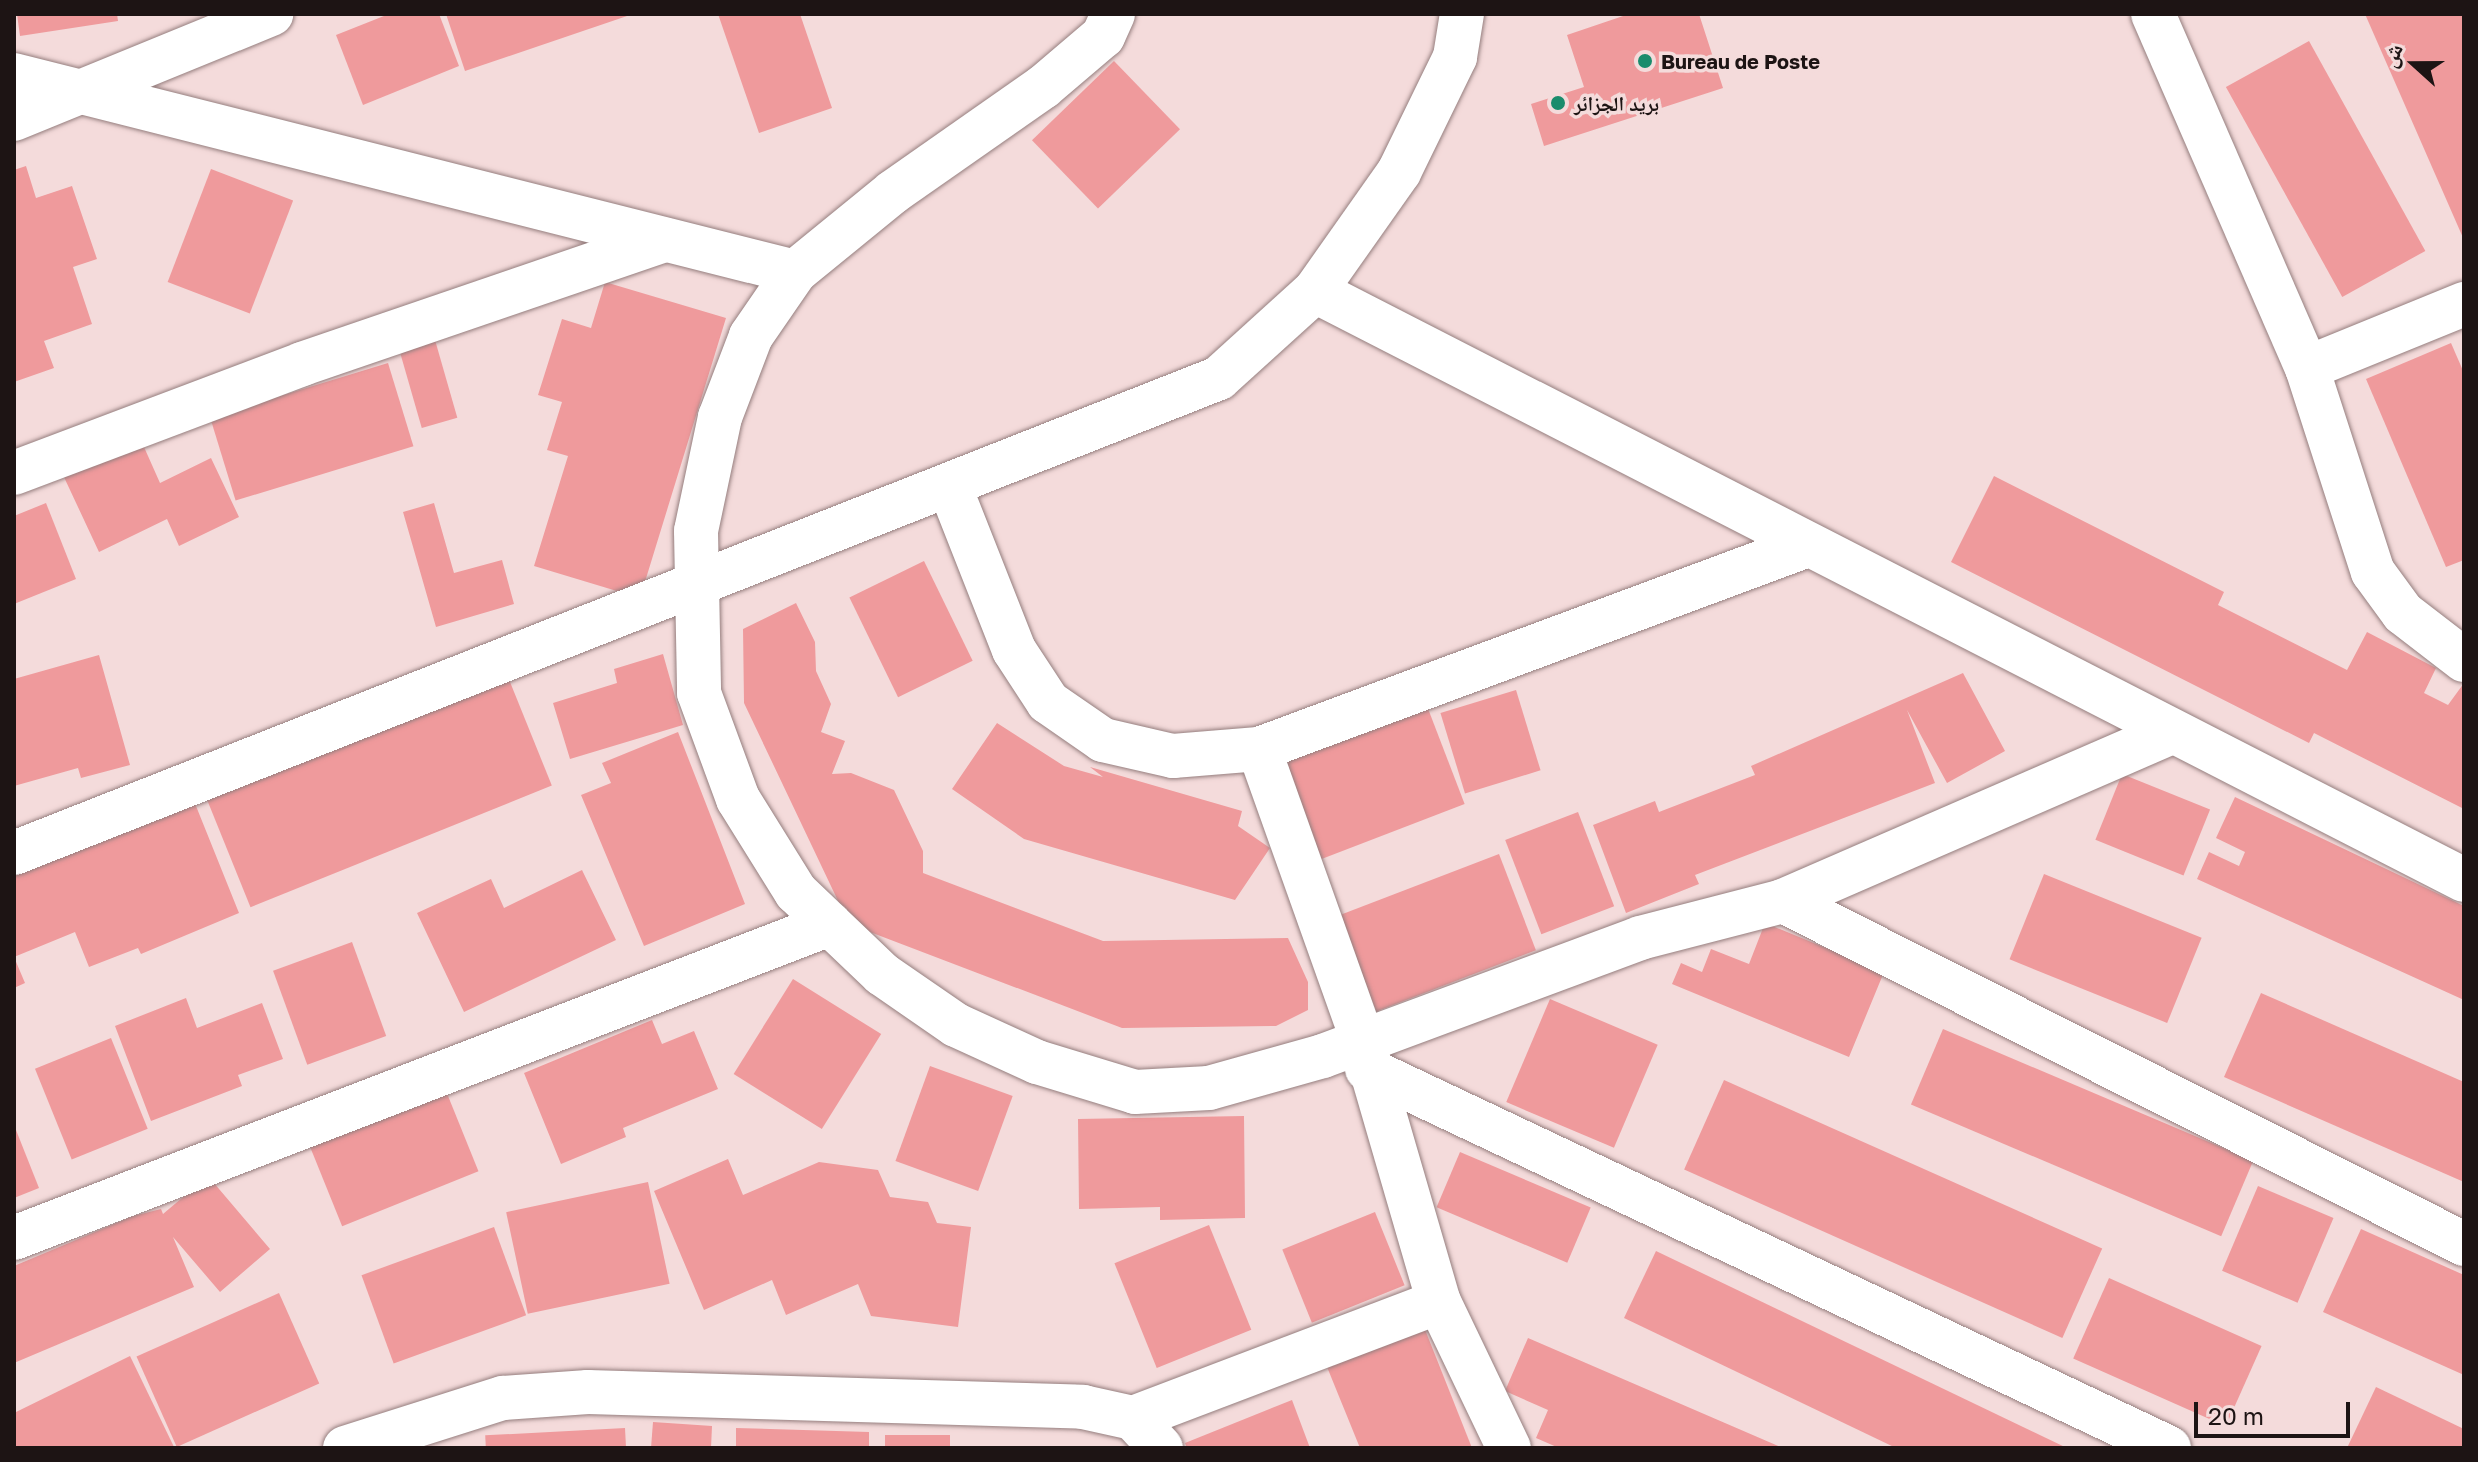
<!DOCTYPE html>
<meta charset="utf-8">
<style>
body{margin:0}
#map{position:relative;width:2478px;height:1462px;overflow:hidden;background:#f4dbdb;font-family:"Golos Text","Noto Naskh Arabic",sans-serif}
div>[style]{position:absolute}
.building>*{inset:0;background:#ef9a9c;transform-origin:0 0}
.roads{filter:drop-shadow(0 0 2px #957e7e) drop-shadow(0 0 2px #957e7e)}
.street>*{height:44px;margin:-22px;padding:0 22px;transform-origin:22px;border-radius:22px;background:#fff}
.dots>*{width:22px;height:22px;translate:-50% -50%;box-sizing:border-box;border:4px solid #f4dbdb;border-radius:50%}
span{translate:-50% -50%;white-space:nowrap;text-align:center;line-height:1.15;-webkit-text-stroke:7px #f4dbdb;paint-order:stroke}
.poi-label{font-size:20px;color:#1d1414;font-weight:700}
.left{translate:0 -50%;text-align:left}
.frame{position:absolute;inset:0;border:16px solid #1d1414;pointer-events:none}
.north{position:absolute;left:2374px;top:24px;width:80px;height:80px;-webkit-text-stroke:6px #f4dbdb;paint-order:stroke;rotate:291deg;font-size:22px;font-weight:700;line-height:32px;text-align:center;color:#1d1414}
.north::after{content:'';display:block;margin:auto;width:28px;height:36px;background:#1d1414;clip-path:polygon(50% 0,100% 100%,50% 72%,0 100%)}
.scale{position:absolute;left:2194px;top:1402px;width:156px;height:36px;box-sizing:border-box;border:4px solid #1d1414;border-top:0;padding-left:10px;font-size:24px;line-height:28px;white-space:nowrap;color:#1d1414;-webkit-text-stroke:6px #f4dbdb;paint-order:stroke}
</style>
<div id="map">
<div class="building">
<i style="clip-path:polygon(17px 14px,117px 14px,118px 21px,20px 36px)"></i>
<i style="clip-path:polygon(389px 14px,439px 14px,459px 66px,363px 105px,336px 35px)"></i>
<i style="clip-path:polygon(446px 14px,629px 14px,630px 15px,465px 71px)"></i>
<i style="clip-path:polygon(718px 14px,800px 14px,832px 108px,759px 133px)"></i>
<i style="clip-path:polygon(1629px 14px,1699px 14px,1723px 88px,1544px 146px,1531px 104px,1584px 87px,1567px 35px)"></i>
<i style="clip-path:polygon(2365px 14px,2464px 14px,2464px 240px)"></i>
<i style="left:2309px;top:41px;width:240px;height:95px;rotate:61deg"></i>
<i style="left:1114px;top:61px;width:95px;height:114px;rotate:46deg"></i>
<i style="clip-path:polygon(26px 166px,36px 198px,72px 186px,97px 259px,73px 267px,92px 324px,44px 341px,54px 368px,14px 382px,14px 170px)"></i>
<i style="left:211px;top:169px;width:88px;height:121px;rotate:21deg"></i>
<i style="clip-path:polygon(605px 282px,726px 318px,640px 598px,534px 566px,568px 456px,547px 450px,562px 402px,538px 395px,562px 319px,591px 328px)"></i>
<i style="left:435px;top:340px;width:81px;height:37px;rotate:74deg"></i>
<i style="clip-path:polygon(2451px 343px,2464px 373px,2464px 560px,2446px 567px,2366px 379px)"></i>
<i style="left:388px;top:363px;width:87px;height:186px;rotate:73deg"></i>
<i style="clip-path:polygon(140px 438px,160px 483px,211px 458px,239px 517px,179px 546px,167px 519px,99px 552px,63px 475px)"></i>
<i style="clip-path:polygon(1994px 476px,2224px 592px,2218px 605px,2347px 670px,2367px 632px,2436px 668px,2424px 693px,2448px 705px,2464px 683px,2464px 809px,2314px 733px,2309px 743px,1951px 562px)"></i>
<i style="clip-path:polygon(46px 503px,76px 579px,14px 604px,14px 516px)"></i>
<i style="clip-path:polygon(434px 503px,454px 573px,502px 560px,514px 604px,436px 627px,403px 512px)"></i>
<i style="left:924px;top:561px;width:111px;height:83px;rotate:64deg"></i>
<i style="clip-path:polygon(796px 603px,815px 642px,816px 671px,831px 704px,821px 732px,845px 741px,832px 774px,851px 773px,894px 790px,923px 851px,923px 873px,1103px 941px,1288px 938px,1308px 982px,1308px 1010px,1276px 1026px,1122px 1028px,849px 924px,744px 703px,743px 629px)"></i>
<i style="clip-path:polygon(663px 654px,683px 725px,570px 759px,553px 703px,617px 683px,614px 669px)"></i>
<i style="clip-path:polygon(99px 655px,130px 765px,81px 778px,78px 768px,14px 786px,14px 679px)"></i>
<i style="clip-path:polygon(1963px 673px,2005px 751px,1947px 783px,1907px 710px,1935px 783px,1695px 875px,1699px 884px,1626px 913px,1593px 825px,1655px 801px,1659px 812px,1755px 775px,1751px 766px)"></i>
<i style="left:508px;top:677px;width:117px;height:325px;rotate:68deg"></i>
<i style="left:1516px;top:690px;width:84px;height:79px;rotate:73deg"></i>
<i style="left:1427px;top:706px;width:105px;height:156px;rotate:69deg"></i>
<i style="clip-path:polygon(997px 723px,1064px 766px,1103px 777px,1090px 767px,1242px 811px,1238px 826px,1270px 848px,1235px 900px,1024px 839px,952px 789px)"></i>
<i style="clip-path:polygon(678px 732px,745px 904px,644px 946px,581px 795px,611px 783px,602px 763px)"></i>
<i style="left:2122px;top:774px;width:95px;height:71px;rotate:22deg"></i>
<i style="clip-path:polygon(2235px 797px,2464px 906px,2464px 1000px,2197px 879px,2209px 852px,2239px 866px,2245px 852px,2216px 838px)"></i>
<i style="clip-path:polygon(194px 801px,239px 913px,141px 954px,138px 948px,89px 967px,75px 932px,14px 957px,25px 983px,14px 988px,14px 876px)"></i>
<i style="left:1578px;top:812px;width:101px;height:78px;rotate:69deg"></i>
<i style="left:1499px;top:854px;width:103px;height:171px;rotate:69deg"></i>
<i style="clip-path:polygon(582px 870px,616px 940px,464px 1012px,417px 913px,491px 879px,504px 908px)"></i>
<i style="left:2044px;top:874px;width:170px;height:92px;rotate:22deg"></i>
<i style="clip-path:polygon(1765px 923px,1884px 972px,1849px 1057px,1672px 984px,1681px 963px,1702px 972px,1711px 949px,1749px 964px)"></i>
<i style="left:352px;top:942px;width:100px;height:84px;rotate:70deg"></i>
<i style="left:793px;top:979px;width:104px;height:112px;rotate:32deg"></i>
<i style="clip-path:polygon(2261px 993px,2464px 1082px,2464px 1182px,2224px 1077px)"></i>
<i style="clip-path:polygon(186px 998px,197px 1028px,262px 1003px,283px 1059px,238px 1075px,242px 1086px,151px 1121px,115px 1026px)"></i>
<i style="left:1550px;top:999px;width:117px;height:112px;rotate:23deg"></i>
<i style="clip-path:polygon(652px 1020px,662px 1044px,694px 1031px,718px 1089px,623px 1128px,626px 1137px,561px 1164px,524px 1073px)"></i>
<i style="left:1943px;top:1029px;width:337px;height:82px;rotate:23deg"></i>
<i style="left:111px;top:1038px;width:98px;height:82px;rotate:68deg"></i>
<i style="left:930px;top:1066px;width:88px;height:101px;rotate:20deg"></i>
<i style="left:1724px;top:1080px;width:414px;height:98px;rotate:24deg"></i>
<i style="left:444px;top:1086px;width:92px;height:147px;rotate:68deg"></i>
<i style="clip-path:polygon(1244px 1116px,1245px 1218px,1160px 1220px,1160px 1207px,1079px 1209px,1078px 1119px)"></i>
<i style="clip-path:polygon(14px 1125px,39px 1188px,14px 1198px)"></i>
<i style="left:1460px;top:1152px;width:142px;height:60px;rotate:23deg"></i>
<i style="clip-path:polygon(728px 1159px,743px 1195px,819px 1162px,878px 1170px,890px 1197px,928px 1202px,937px 1223px,971px 1227px,958px 1327px,871px 1316px,858px 1284px,786px 1315px,772px 1280px,704px 1310px,654px 1191px)"></i>
<i style="clip-path:polygon(208px 1176px,270px 1249px,220px 1292px,173px 1237px,194px 1287px,14px 1363px,14px 1266px,133px 1216px,161px 1209px,163px 1214px)"></i>
<i style="left:648px;top:1182px;width:104px;height:145px;rotate:78deg"></i>
<i style="left:2258px;top:1186px;width:82px;height:92px;rotate:23deg"></i>
<i style="left:1375px;top:1212px;width:79px;height:100px;rotate:68deg"></i>
<i style="left:1209px;top:1225px;width:113px;height:102px;rotate:68deg"></i>
<i style="left:494px;top:1227px;width:94px;height:141px;rotate:70deg"></i>
<i style="clip-path:polygon(2361px 1229px,2464px 1275px,2464px 1375px,2323px 1312px)"></i>
<i style="clip-path:polygon(1656px 1251px,2067px 1448px,1896px 1448px,1624px 1318px)"></i>
<i style="left:2109px;top:1278px;width:167px;height:88px;rotate:24deg"></i>
<i style="left:279px;top:1293px;width:99px;height:156px;rotate:66deg"></i>
<i style="clip-path:polygon(1422px 1322px,1472px 1448px,1360px 1448px,1325px 1362px)"></i>
<i style="clip-path:polygon(1528px 1338px,1783px 1448px,1559px 1448px,1536px 1438px,1548px 1410px,1505px 1391px)"></i>
<i style="clip-path:polygon(130px 1356px,174px 1447px,14px 1448px,14px 1413px)"></i>
<i style="clip-path:polygon(2376px 1387px,2464px 1429px,2464px 1448px,2347px 1448px)"></i>
<i style="clip-path:polygon(1292px 1400px,1310px 1448px,1187px 1448px,1185px 1443px)"></i>
<i style="clip-path:polygon(653px 1422px,712px 1426px,711px 1448px,651px 1448px)"></i>
<i style="left:625px;top:1428px;width:20px;height:140px;rotate:87deg"></i>
<i style="clip-path:polygon(736px 1428px,869px 1432px,869px 1448px,736px 1448px)"></i>
<i style="left:885px;top:1435px;width:65px;height:13px"></i>
</div>
<div class="roads">
<div class="street">
<i style="left:1113px;top:14px;width:24px;rotate:114deg"></i>
<i style="left:1103px;top:36px;width:79px;rotate:139.6deg"></i>
<i style="left:1043px;top:87px;width:183px;rotate:145deg"></i>
<i style="left:893px;top:192px;width:127px;rotate:140.8deg"></i>
<i style="left:795px;top:272px;width:78px;rotate:124.5deg"></i>
<i style="left:751px;top:336px;width:87px;rotate:110.9deg"></i>
<i style="left:720px;top:417px;width:116px;rotate:101.9deg"></i>
<i style="left:696px;top:531px;width:162px;rotate:88.9deg"></i>
<i style="left:699px;top:693px;width:113px;rotate:69.8deg"></i>
<i style="left:738px;top:799px;width:110px;rotate:58.1deg"></i>
<i style="left:796px;top:892px;width:119px;rotate:43.6deg"></i>
<i style="left:882px;top:974px;width:90px;rotate:34.6deg"></i>
<i style="left:956px;top:1025px;width:89px;rotate:24.6deg"></i>
<i style="left:1037px;top:1062px;width:102px;rotate:17deg"></i>
<i style="left:1135px;top:1092px;width:74px;rotate:-3.1deg"></i>
<i style="left:1209px;top:1088px;width:118px;rotate:-15.7deg"></i>
<i style="left:1323px;top:1056px;width:338px;rotate:-20.4deg"></i>
<i style="left:1640px;top:938px;width:148px;rotate:-14.5deg"></i>
<i style="left:1783px;top:901px;width:423px;rotate:-23.5deg"></i>
<i style="left:2153px;top:14px;width:386px;rotate:66.5deg"></i>
<i style="left:2307px;top:368px;width:214px;rotate:72.1deg"></i>
<i style="left:2373px;top:572px;width:51px;rotate:53.8deg"></i>
<i style="left:2403px;top:613px;width:77px;rotate:37.6deg"></i>
<i style="left:14px;top:75px;width:805px;rotate:14.16deg"></i>
<i style="left:14px;top:119px;width:278px;rotate:-22.2deg"></i>
<i style="left:1315px;top:291px;width:1291px;rotate:27.14deg"></i>
<i style="left:2307px;top:368px;width:170px;rotate:-22.2deg"></i>
<i style="left:14px;top:473px;width:308px;rotate:-20.7deg"></i>
<i style="left:302px;top:364px;width:383px;rotate:-18.9deg"></i>
<i style="left:949px;top:485px;width:177px;rotate:68.5deg"></i>
<i style="left:1014px;top:650px;width:62px;rotate:56.8deg"></i>
<i style="left:1048px;top:702px;width:67px;rotate:34.6deg"></i>
<i style="left:1103px;top:740px;width:72px;rotate:12.9deg"></i>
<i style="left:1173px;top:756px;width:86px;rotate:-4.7deg"></i>
<i style="left:1259px;top:749px;width:586px;rotate:-20.38deg"></i>
<i style="left:1259px;top:749px;width:310px;rotate:70.4deg"></i>
<i style="left:1363px;top:1041px;width:272px;rotate:73.8deg"></i>
<i style="left:1439px;top:1302px;width:162px;rotate:64.4deg"></i>
<i style="left:14px;top:853px;width:1295px;rotate:-21.51deg"></i>
<i style="left:1219px;top:378px;width:130px;rotate:-42.2deg"></i>
<i style="left:1315px;top:291px;width:146px;rotate:-54.8deg"></i>
<i style="left:1399px;top:172px;width:128px;rotate:-64deg"></i>
<i style="left:1455px;top:57px;width:44px;rotate:-80.8deg"></i>
<i style="left:1783px;top:901px;width:763px;rotate:26.73deg"></i>
<i style="left:1367px;top:1069px;width:887px;rotate:25.29deg"></i>
<i style="left:14px;top:1238px;width:874px;rotate:-21.05deg"></i>
<i style="left:1133px;top:1418px;width:327px;rotate:-20.8deg"></i>
<i style="left:345px;top:1448px;width:166px;rotate:-17.6deg"></i>
<i style="left:503px;top:1398px;width:85px;rotate:-4deg"></i>
<i style="left:588px;top:1392px;width:495px;rotate:1.7deg"></i>
<i style="left:1083px;top:1407px;width:51px;rotate:12.4deg"></i>
<i style="left:1133px;top:1418px;width:41px;rotate:47deg"></i>
</div>
</div>
<div class="dots">
<i style="left:1645px;top:61px;background:#1a8c6c"></i>
<i style="left:1558px;top:103px;background:#1a8c6c"></i>
</div>
<div class="poi-label">
<span class="left" style="left:1661px;top:61px">Bureau de Poste</span>
<span class="left" style="left:1574px;top:103px">بريد الجزائر</span>
</div>
<div class="frame"></div>
<div class="north">ش</div>
<div class="scale">20 m</div>
</div>
